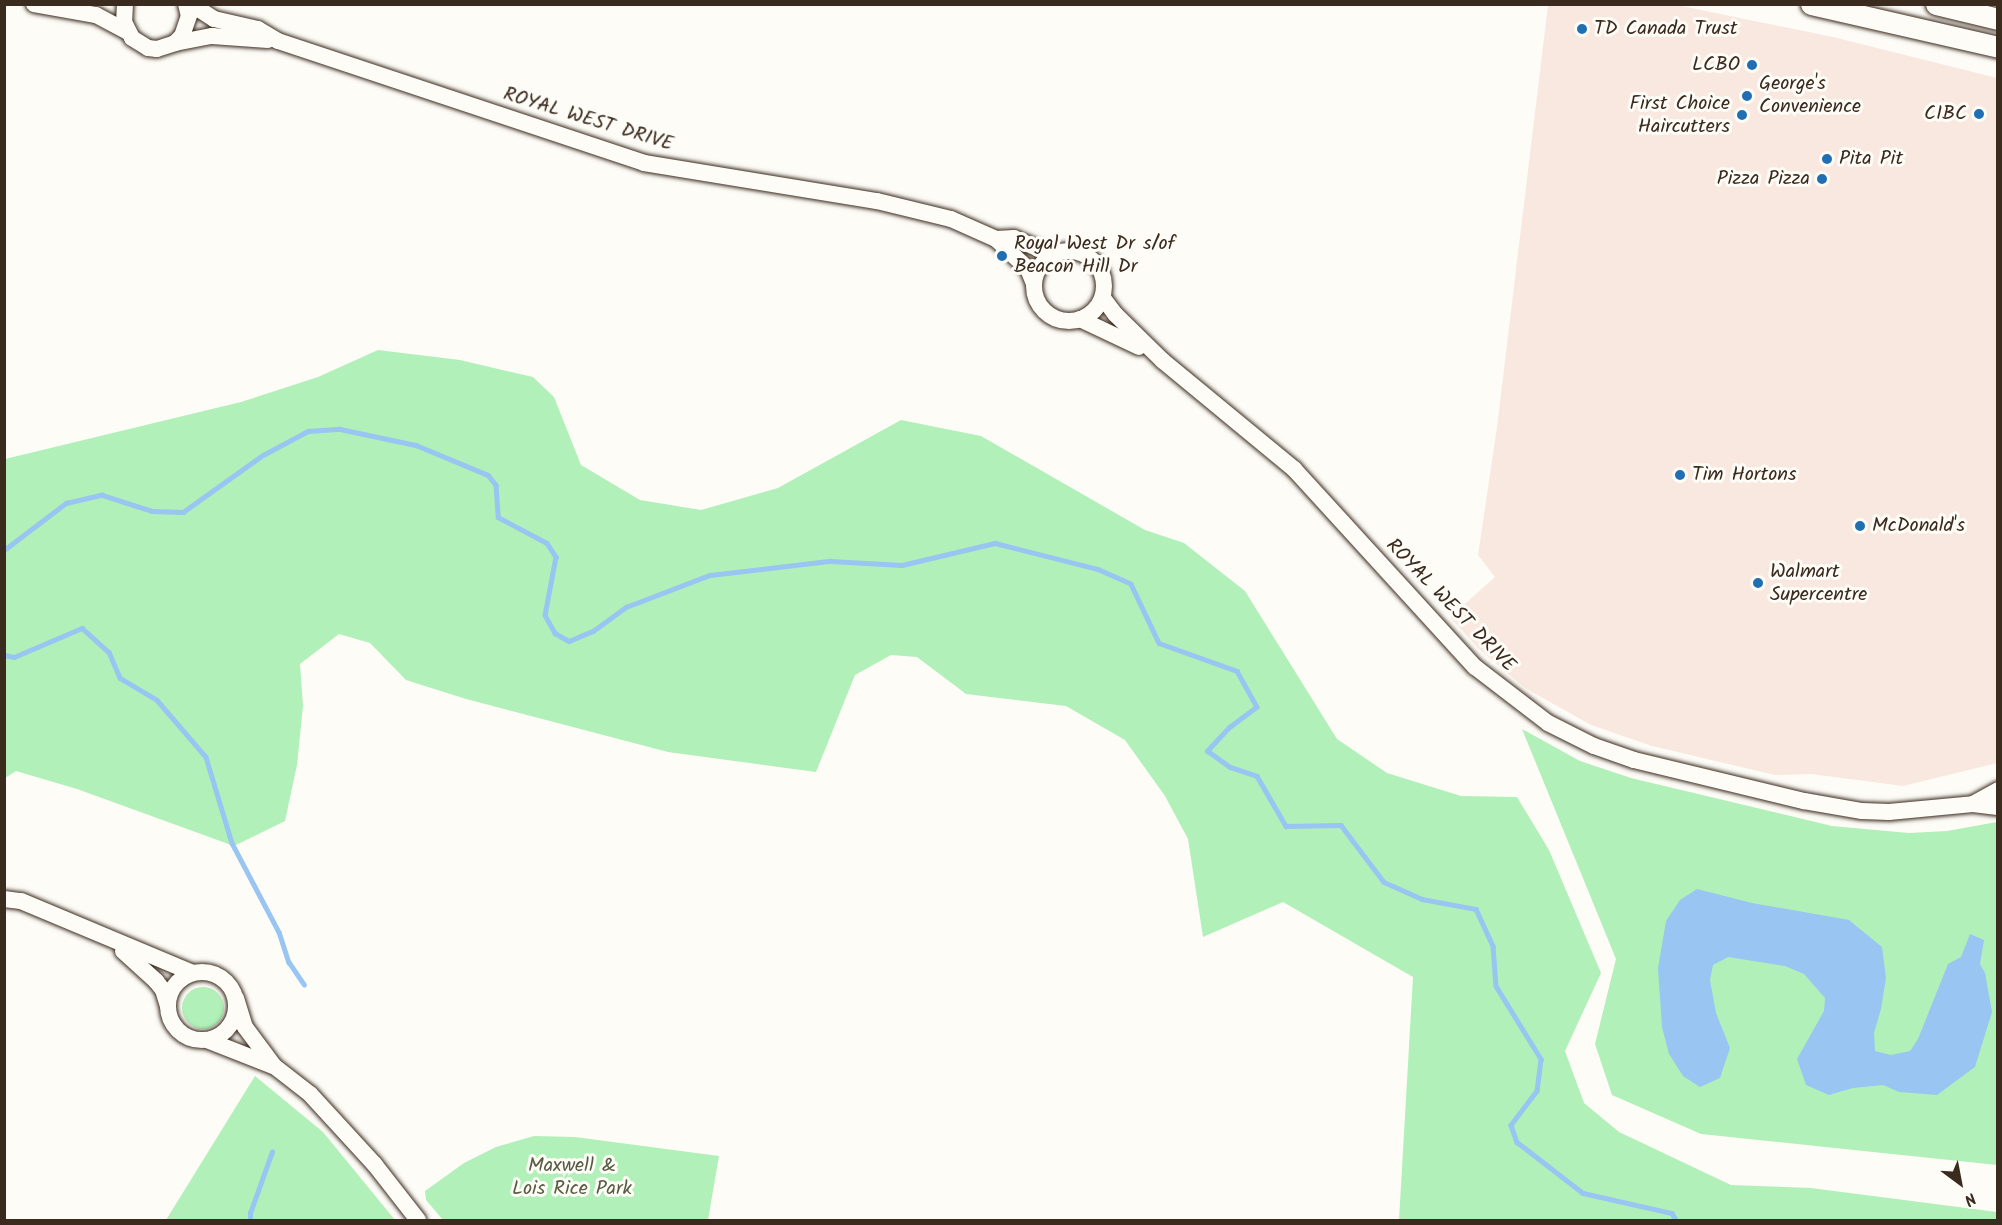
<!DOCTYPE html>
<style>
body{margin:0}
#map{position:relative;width:2002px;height:1225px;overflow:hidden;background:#fdfcf7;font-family:Kalam,sans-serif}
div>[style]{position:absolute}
.built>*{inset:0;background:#f9e8df}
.green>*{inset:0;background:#b1f0b8}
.round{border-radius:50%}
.water>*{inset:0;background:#98c5f2}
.stream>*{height:4.5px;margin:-2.25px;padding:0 2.25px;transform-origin:2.25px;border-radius:2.25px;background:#98c5f2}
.roads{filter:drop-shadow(0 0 2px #3b2a1e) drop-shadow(0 0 2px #3b2a1e)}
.tertiary>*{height:16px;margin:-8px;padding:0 8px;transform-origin:8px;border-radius:8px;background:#fdfcf7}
.tertiary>.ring{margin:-8px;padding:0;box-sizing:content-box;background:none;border:16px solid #fdfcf7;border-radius:50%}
.primary>*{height:21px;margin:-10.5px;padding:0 10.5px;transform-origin:10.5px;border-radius:10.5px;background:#fdfcf7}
.dots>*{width:16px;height:16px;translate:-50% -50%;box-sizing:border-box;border:3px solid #fdfcf7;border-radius:50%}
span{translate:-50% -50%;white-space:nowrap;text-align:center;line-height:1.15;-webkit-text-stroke:6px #fdfcf7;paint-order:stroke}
.poi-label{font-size:20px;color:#3b2a1e}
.left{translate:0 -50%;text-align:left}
.right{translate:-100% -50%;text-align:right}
.street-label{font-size:20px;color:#3b2a1e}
.park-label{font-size:20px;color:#585c44}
.frame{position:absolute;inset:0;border:6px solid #3b2a1e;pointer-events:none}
.north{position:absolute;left:1930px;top:1153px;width:60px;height:60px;-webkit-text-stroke:4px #fdfcf7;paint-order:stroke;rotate:148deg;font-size:16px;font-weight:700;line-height:24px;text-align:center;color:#3b2a1e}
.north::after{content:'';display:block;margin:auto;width:21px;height:27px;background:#3b2a1e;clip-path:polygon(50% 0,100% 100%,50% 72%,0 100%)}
</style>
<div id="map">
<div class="built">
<i style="clip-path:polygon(1548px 5px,1677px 5px,1833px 37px,1997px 78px,1997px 763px,1903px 786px,1811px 774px,1775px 775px,1652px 746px,1591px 725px,1525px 688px,1478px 648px,1450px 617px,1495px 577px,1478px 555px,1497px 427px)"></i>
</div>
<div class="green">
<i style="clip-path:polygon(378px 350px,460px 360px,533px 377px,554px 397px,581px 465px,640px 500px,701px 510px,778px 488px,901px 420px,981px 436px,1145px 530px,1184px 543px,1245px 591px,1337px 739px,1387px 773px,1461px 796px,1517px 797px,1549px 850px,1601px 973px,1565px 1051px,1584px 1103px,1619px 1132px,1731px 1185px,1811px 1188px,1997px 1212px,1997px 1220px,1399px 1220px,1413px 977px,1283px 902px,1203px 937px,1188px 839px,1165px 796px,1125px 740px,1066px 706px,966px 694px,917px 657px,891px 655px,855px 675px,816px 772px,668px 752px,466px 699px,406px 680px,370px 643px,339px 634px,300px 664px,303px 706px,297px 765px,285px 821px,234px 846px,77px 789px,16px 771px,5px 778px,5px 459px,241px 402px,318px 377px)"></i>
<i style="clip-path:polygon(1522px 729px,1580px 761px,1631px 778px,1832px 826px,1909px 833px,1947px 831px,1997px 822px,1997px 1165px,1701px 1134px,1612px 1095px,1595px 1044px,1616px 959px)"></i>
<i class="round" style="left:182px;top:987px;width:42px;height:42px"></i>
<i style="clip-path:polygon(255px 1076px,323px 1132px,395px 1220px,166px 1220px)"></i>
<i style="clip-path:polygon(534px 1136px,575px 1137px,719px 1156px,708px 1220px,443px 1220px,426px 1200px,425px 1191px,464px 1163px,496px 1147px)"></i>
</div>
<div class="water">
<i style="clip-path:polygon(1697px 889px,1752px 903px,1849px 920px,1882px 947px,1886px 978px,1881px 1009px,1874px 1033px,1875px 1051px,1891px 1055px,1910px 1051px,1918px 1039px,1948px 964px,1961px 957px,1970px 934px,1984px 940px,1980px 964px,1985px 973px,1992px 1012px,1975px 1067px,1937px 1095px,1899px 1092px,1883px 1085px,1853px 1088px,1829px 1095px,1806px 1085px,1797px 1059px,1824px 1011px,1825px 998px,1804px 974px,1785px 966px,1728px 957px,1713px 965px,1710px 980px,1716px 1013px,1730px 1048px,1720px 1078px,1700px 1087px,1683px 1076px,1669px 1054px,1662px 1027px,1658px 968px,1666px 921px,1680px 900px)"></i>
</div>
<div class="stream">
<i style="left:4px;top:550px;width:78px;rotate:-37.2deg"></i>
<i style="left:66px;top:503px;width:37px;rotate:-13deg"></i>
<i style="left:102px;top:495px;width:52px;rotate:17.7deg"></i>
<i style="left:152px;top:511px;width:31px;rotate:2deg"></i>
<i style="left:183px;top:512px;width:98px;rotate:-35.5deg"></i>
<i style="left:263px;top:455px;width:51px;rotate:-28.1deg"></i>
<i style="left:308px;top:431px;width:32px;rotate:-4deg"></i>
<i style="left:340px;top:429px;width:78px;rotate:11.9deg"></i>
<i style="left:416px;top:445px;width:78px;rotate:22.6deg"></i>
<i style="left:488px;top:475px;width:13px;rotate:51deg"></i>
<i style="left:496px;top:485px;width:32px;rotate:86deg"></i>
<i style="left:498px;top:517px;width:55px;rotate:28deg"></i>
<i style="left:547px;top:543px;width:17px;rotate:57deg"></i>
<i style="left:556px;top:557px;width:59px;rotate:100.7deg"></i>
<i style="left:545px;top:615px;width:21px;rotate:61deg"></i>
<i style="left:555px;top:633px;width:16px;rotate:30deg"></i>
<i style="left:569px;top:641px;width:26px;rotate:-23deg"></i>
<i style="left:593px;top:631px;width:41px;rotate:-36deg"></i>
<i style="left:626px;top:607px;width:90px;rotate:-20.9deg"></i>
<i style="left:710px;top:575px;width:121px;rotate:-6.7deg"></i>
<i style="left:830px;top:561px;width:72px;rotate:3.2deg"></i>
<i style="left:902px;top:565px;width:96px;rotate:-13.3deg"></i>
<i style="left:995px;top:543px;width:106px;rotate:14.2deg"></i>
<i style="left:1098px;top:569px;width:36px;rotate:24deg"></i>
<i style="left:1131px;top:584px;width:65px;rotate:64.6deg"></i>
<i style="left:1159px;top:643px;width:83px;rotate:19.7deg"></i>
<i style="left:1237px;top:671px;width:41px;rotate:60.9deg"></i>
<i style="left:1257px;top:707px;width:34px;rotate:143deg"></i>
<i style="left:1230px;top:727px;width:33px;rotate:133deg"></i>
<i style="left:1208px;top:751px;width:27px;rotate:36deg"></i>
<i style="left:1230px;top:767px;width:28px;rotate:18deg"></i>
<i style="left:1257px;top:776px;width:58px;rotate:59.9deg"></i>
<i style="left:1286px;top:826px;width:55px;rotate:-1deg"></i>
<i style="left:1341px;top:825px;width:71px;rotate:53deg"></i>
<i style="left:1384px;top:882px;width:42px;rotate:24.1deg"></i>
<i style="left:1422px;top:899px;width:55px;rotate:10.5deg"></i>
<i style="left:1476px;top:909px;width:41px;rotate:65.3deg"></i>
<i style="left:1493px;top:946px;width:40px;rotate:85.7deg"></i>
<i style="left:1496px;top:986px;width:86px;rotate:58.3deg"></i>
<i style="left:1541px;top:1059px;width:32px;rotate:97deg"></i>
<i style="left:1537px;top:1091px;width:43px;rotate:127.4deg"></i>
<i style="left:1511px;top:1125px;width:18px;rotate:71deg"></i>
<i style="left:1517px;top:1142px;width:83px;rotate:37.7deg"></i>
<i style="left:1583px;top:1193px;width:91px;rotate:12.7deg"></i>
<i style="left:1672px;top:1213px;width:8px;rotate:60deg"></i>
<i style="left:4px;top:655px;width:10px;rotate:11deg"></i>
<i style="left:14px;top:657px;width:74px;rotate:-23.1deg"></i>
<i style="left:82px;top:628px;width:36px;rotate:42deg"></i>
<i style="left:109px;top:652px;width:28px;rotate:67deg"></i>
<i style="left:120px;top:678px;width:43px;rotate:30.7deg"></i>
<i style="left:157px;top:700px;width:75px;rotate:49.3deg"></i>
<i style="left:206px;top:757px;width:90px;rotate:73.2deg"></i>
<i style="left:232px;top:843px;width:101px;rotate:62.2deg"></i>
<i style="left:279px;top:932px;width:32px;rotate:72deg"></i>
<i style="left:289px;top:962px;width:27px;rotate:56deg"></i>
<i style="left:250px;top:1220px;width:7px;rotate:-90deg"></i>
<i style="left:250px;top:1213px;width:65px;rotate:-70.2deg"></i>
</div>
<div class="roads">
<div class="tertiary">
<i style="left:34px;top:4px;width:63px;rotate:10.1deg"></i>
<i style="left:96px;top:15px;width:34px;rotate:28deg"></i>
<i style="left:125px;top:4px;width:18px;rotate:93deg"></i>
<i style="left:124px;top:22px;width:18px;rotate:63deg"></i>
<i style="left:132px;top:38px;width:19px;rotate:32deg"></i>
<i style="left:148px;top:48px;width:9px;rotate:6deg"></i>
<i style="left:157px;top:49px;width:19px;rotate:-18deg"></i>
<i style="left:175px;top:43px;width:10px;rotate:-45deg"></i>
<i style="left:182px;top:36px;width:21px;rotate:-71deg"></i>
<i style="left:189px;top:16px;width:12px;rotate:-104deg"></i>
<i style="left:191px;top:4px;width:27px;rotate:33deg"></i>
<i style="left:214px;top:19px;width:45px;rotate:12.8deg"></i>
<i style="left:258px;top:29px;width:23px;rotate:31deg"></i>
<i style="left:278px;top:41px;width:386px;rotate:18.4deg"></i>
<i style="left:644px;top:163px;width:236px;rotate:9.3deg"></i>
<i style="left:877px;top:201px;width:76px;rotate:13.7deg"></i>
<i style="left:951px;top:219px;width:49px;rotate:24deg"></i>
<i style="left:996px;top:239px;width:44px;rotate:43.2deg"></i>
<i style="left:1028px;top:269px;width:16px;rotate:68deg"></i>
<i style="left:175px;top:43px;width:38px;rotate:-11deg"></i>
<i style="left:212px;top:36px;width:56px;rotate:4.1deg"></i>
<i style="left:996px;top:239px;width:18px;rotate:-3deg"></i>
<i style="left:1014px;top:238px;width:43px;rotate:23.6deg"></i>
<i class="ring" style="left:1034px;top:251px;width:54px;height:54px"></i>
<i style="left:1103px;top:298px;width:20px;rotate:53deg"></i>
<i style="left:1115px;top:314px;width:67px;rotate:44.4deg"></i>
<i style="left:1163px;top:361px;width:170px;rotate:39.5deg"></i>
<i style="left:1294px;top:469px;width:268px;rotate:47.6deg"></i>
<i style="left:1475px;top:667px;width:92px;rotate:37.5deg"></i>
<i style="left:1548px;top:723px;width:51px;rotate:26.6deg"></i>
<i style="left:1594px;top:746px;width:42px;rotate:19.3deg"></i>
<i style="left:1634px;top:760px;width:175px;rotate:13.6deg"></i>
<i style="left:1804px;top:801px;width:59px;rotate:9.8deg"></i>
<i style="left:1862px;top:811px;width:27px;rotate:2deg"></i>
<i style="left:1889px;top:812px;width:84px;rotate:-5.4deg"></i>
<i style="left:1973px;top:804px;width:25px;rotate:7deg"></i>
<i style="left:1080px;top:319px;width:65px;rotate:25.4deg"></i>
<i style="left:1973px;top:804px;width:29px;rotate:-29deg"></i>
<i style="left:4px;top:899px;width:17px;rotate:7deg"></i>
<i style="left:21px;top:901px;width:186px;rotate:22.7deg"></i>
<i style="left:123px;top:951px;width:45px;rotate:42.3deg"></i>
<i style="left:156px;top:981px;width:11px;rotate:52deg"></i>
<i style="left:163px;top:990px;width:17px;rotate:73deg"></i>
<i class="ring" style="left:168px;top:972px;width:52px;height:52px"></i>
<i style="left:236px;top:998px;width:30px;rotate:73deg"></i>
<i style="left:245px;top:1027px;width:49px;rotate:53.4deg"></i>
<i style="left:274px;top:1066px;width:46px;rotate:37.9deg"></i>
<i style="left:310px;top:1094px;width:96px;rotate:47.5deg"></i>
<i style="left:375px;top:1165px;width:70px;rotate:52deg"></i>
<i style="left:207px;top:1040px;width:71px;rotate:21.5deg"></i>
</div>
<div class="primary">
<i style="left:1811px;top:4px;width:192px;rotate:12.9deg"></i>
<i style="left:1936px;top:4px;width:64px;rotate:13.6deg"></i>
</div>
</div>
<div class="dots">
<i style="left:1582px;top:29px;background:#1f6fb2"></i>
<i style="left:1752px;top:65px;background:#1f6fb2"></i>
<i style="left:1747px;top:96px;background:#1f6fb2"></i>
<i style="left:1979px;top:114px;background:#1f6fb2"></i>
<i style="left:1742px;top:115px;background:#1f6fb2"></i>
<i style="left:1827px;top:159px;background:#1f6fb2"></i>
<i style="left:1822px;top:179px;background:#1f6fb2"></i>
<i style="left:1002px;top:256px;background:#1f6fb2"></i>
<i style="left:1680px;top:475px;background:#1f6fb2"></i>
<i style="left:1860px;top:526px;background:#1f6fb2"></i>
<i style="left:1758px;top:583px;background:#1f6fb2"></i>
</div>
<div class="poi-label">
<span class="left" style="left:1594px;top:29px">TD Canada Trust</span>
<span class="right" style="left:1740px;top:65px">LCBO</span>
<span class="left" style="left:1759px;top:96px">George's<br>Convenience</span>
<span class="right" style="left:1730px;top:116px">First Choice<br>Haircutters</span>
<span class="right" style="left:1967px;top:114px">CIBC</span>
<span class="left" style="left:1839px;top:159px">Pita Pit</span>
<span class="right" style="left:1810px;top:179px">Pizza Pizza</span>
<span class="left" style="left:1014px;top:256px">Royal West Dr s/of<br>Beacon Hill Dr</span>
<span class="left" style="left:1692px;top:475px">Tim Hortons</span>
<span class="left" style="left:1872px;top:526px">McDonald's</span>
<span class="left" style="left:1770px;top:584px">Walmart<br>Supercentre</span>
</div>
<div class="street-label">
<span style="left:588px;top:120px;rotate:17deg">ROYAL WEST DRIVE</span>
<span style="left:1450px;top:606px;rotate:46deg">ROYAL WEST DRIVE</span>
</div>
<div class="park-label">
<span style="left:572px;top:1178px">Maxwell &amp;<br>Lois Rice Park</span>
</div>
<div class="frame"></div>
<div class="north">N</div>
</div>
